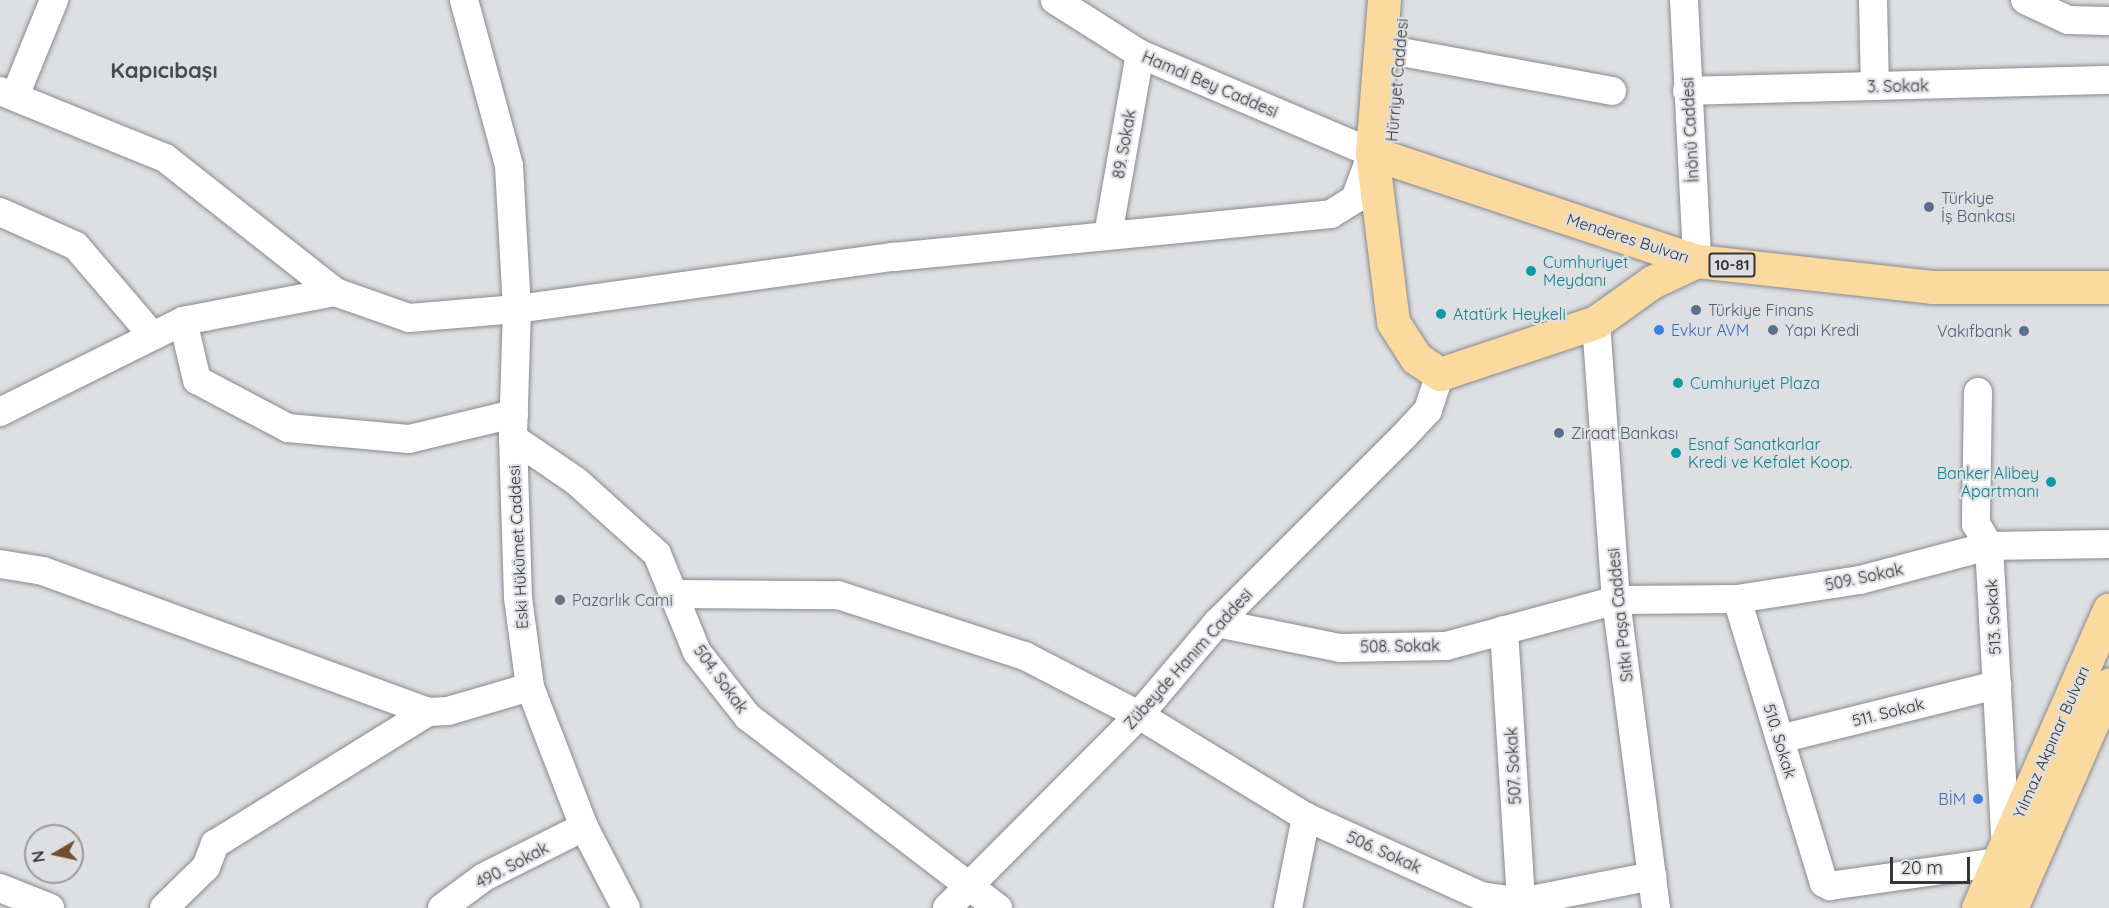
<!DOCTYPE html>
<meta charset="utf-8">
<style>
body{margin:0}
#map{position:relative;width:2109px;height:908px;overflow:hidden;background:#dedfe3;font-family:Quicksand,sans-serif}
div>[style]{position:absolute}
.roads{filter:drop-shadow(0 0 2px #888a8d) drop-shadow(0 0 2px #888a8d)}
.street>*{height:28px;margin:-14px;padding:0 14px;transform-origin:14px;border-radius:14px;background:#fff}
.primary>*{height:33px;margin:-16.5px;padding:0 16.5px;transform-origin:16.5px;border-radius:16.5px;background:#fbdaa0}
.dots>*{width:16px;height:16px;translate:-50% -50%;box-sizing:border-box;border:3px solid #dedfe3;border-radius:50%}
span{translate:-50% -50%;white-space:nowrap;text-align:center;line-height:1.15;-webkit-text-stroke:4.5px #dedfe3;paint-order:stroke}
.shield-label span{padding:2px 4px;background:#dedfe3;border:2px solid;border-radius:4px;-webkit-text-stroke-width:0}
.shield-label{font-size:15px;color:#363638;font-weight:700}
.street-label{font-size:16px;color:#363638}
.service-label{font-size:16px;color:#4e5e75}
.left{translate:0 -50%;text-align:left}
.right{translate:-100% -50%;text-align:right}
.culture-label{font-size:16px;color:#0d838f}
.shop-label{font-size:16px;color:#366cbe}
.worship-label{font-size:16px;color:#5b616d}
.district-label{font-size:22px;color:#494a4d;font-weight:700}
.north{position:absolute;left:24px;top:824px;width:60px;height:60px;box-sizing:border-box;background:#dedfe3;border:2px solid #9b9b9f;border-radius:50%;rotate:261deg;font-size:16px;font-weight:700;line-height:24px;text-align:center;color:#363638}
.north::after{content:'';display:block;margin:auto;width:21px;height:27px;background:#744e2b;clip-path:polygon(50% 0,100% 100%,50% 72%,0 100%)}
.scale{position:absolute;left:1890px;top:857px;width:80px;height:27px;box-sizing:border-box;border:3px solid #363638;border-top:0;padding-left:8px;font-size:18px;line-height:21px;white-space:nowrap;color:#363638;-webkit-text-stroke:4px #dedfe3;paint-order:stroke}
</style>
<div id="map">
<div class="roads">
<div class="street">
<i style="left:464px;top:0;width:172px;rotate:74.8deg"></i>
<i style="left:509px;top:166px;width:143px;rotate:86.8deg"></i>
<i style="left:517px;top:309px;width:129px;rotate:91.8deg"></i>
<i style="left:513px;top:438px;width:160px;rotate:88.2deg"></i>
<i style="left:518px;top:598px;width:90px;rotate:82.3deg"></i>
<i style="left:530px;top:687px;width:150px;rotate:68.9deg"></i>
<i style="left:584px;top:827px;width:91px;rotate:62.6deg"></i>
<i style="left:1684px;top:0;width:261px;rotate:87.1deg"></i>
<i style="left:1873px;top:0;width:86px;rotate:88.7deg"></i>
<i style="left:2025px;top:0;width:47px;rotate:24.9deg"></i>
<i style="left:2068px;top:20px;width:41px;rotate:1.4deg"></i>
<i style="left:1380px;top:48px;width:236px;rotate:10.5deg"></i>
<i style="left:0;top:91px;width:178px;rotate:22.1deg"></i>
<i style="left:165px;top:158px;width:216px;rotate:38.2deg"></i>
<i style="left:335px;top:292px;width:78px;rotate:19.4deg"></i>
<i style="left:409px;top:318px;width:108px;rotate:-4.8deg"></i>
<i style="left:517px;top:309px;width:381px;rotate:-7.9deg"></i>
<i style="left:894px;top:257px;width:439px;rotate:-5.6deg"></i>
<i style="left:1331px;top:214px;width:28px;rotate:-32deg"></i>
<i style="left:1355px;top:199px;width:49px;rotate:-69.7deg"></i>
<i style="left:1372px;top:153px;width:252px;rotate:-156.9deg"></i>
<i style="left:1140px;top:54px;width:101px;rotate:-147.6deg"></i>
<i style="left:1687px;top:91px;width:422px;rotate:-1.5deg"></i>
<i style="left:15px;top:96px;width:104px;rotate:-67.9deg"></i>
<i style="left:0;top:212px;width:83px;rotate:24.1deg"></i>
<i style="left:76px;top:246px;width:118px;rotate:49.5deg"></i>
<i style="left:1108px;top:235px;width:184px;rotate:-80deg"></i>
<i style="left:183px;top:321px;width:61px;rotate:76.7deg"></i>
<i style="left:197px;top:380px;width:103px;rotate:27.8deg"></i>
<i style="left:288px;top:428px;width:121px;rotate:5.2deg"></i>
<i style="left:409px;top:439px;width:108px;rotate:-13.4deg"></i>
<i style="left:1596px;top:322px;width:279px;rotate:85.9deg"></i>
<i style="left:1616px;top:600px;width:311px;rotate:82.6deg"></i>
<i style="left:1978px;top:392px;width:132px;rotate:90.9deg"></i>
<i style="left:1976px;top:524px;width:26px;rotate:59deg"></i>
<i style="left:1989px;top:546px;width:300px;rotate:86.8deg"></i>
<i style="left:0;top:412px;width:204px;rotate:-26.4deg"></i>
<i style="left:183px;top:321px;width:155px;rotate:-10.8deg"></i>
<i style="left:513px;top:438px;width:76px;rotate:34.3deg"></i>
<i style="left:576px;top:481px;width:109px;rotate:42deg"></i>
<i style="left:657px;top:554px;width:106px;rotate:67.8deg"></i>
<i style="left:697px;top:652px;width:83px;rotate:51.9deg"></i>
<i style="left:748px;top:717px;width:315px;rotate:37.4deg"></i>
<i style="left:0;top:564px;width:44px;rotate:9.2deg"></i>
<i style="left:43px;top:571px;width:410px;rotate:20.1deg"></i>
<i style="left:428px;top:712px;width:20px;rotate:-3deg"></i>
<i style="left:448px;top:711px;width:85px;rotate:-16.3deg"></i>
<i style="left:675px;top:594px;width:163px;rotate:0.4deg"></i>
<i style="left:838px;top:595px;width:197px;rotate:18.1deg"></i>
<i style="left:1025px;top:656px;width:128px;rotate:27.4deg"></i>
<i style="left:1139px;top:715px;width:196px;rotate:31.4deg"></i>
<i style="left:1306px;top:817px;width:192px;rotate:24.3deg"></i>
<i style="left:1481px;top:896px;width:40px;rotate:8.5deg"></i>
<i style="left:1521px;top:902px;width:134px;rotate:-11.2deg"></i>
<i style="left:1737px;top:599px;width:297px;rotate:73deg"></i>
<i style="left:1824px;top:883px;width:7px;rotate:27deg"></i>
<i style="left:1830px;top:886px;width:171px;rotate:-8.1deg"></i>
<i style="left:1217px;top:623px;width:126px;rotate:11.5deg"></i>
<i style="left:1340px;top:648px;width:106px;rotate:-1.1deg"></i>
<i style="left:1446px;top:646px;width:176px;rotate:-15.1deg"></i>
<i style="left:1616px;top:600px;width:121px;rotate:-0.5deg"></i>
<i style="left:1737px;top:599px;width:124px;rotate:-8.8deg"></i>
<i style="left:1860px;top:580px;width:133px;rotate:-14.8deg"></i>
<i style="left:1989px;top:546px;width:120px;rotate:-1deg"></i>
<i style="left:1504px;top:630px;width:273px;rotate:86.4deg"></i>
<i style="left:1780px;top:739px;width:224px;rotate:-14deg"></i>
<i style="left:0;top:888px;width:54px;rotate:21.8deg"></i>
<i style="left:164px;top:908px;width:59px;rotate:-44.3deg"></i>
<i style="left:206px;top:867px;width:25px;rotate:-69deg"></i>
<i style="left:215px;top:844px;width:251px;rotate:-31.8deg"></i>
<i style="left:442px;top:908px;width:52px;rotate:-36.4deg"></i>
<i style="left:484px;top:877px;width:112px;rotate:-26.6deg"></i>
<i style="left:947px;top:908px;width:272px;rotate:-45.1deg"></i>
<i style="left:1139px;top:715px;width:121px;rotate:-49.7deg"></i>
<i style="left:1217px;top:623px;width:264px;rotate:-45deg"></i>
<i style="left:1404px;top:436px;width:35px;rotate:-47deg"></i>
<i style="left:1428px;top:410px;width:38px;rotate:-72deg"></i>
<i style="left:1288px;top:908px;width:93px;rotate:-78.8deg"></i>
</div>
<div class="primary">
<i style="left:1384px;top:0;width:153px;rotate:94.5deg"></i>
<i style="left:1372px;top:153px;width:170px;rotate:82.9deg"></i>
<i style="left:1393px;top:322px;width:43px;rotate:57.4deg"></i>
<i style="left:1416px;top:358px;width:29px;rotate:34deg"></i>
<i style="left:1440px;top:374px;width:164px;rotate:-18.4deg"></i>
<i style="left:1596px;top:322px;width:69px;rotate:-35.5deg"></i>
<i style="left:1652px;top:282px;width:50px;rotate:-25deg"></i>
<i style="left:1372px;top:153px;width:342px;rotate:18.4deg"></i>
<i style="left:1697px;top:261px;width:236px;rotate:6.3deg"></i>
<i style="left:1932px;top:287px;width:177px"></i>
<i style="left:1978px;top:908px;width:326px;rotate:-66.3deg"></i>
<i style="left:2011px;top:908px;width:244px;rotate:-66.3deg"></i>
</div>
</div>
<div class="dots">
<i style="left:1929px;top:207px;background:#5c6f8a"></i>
<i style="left:1531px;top:271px;background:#0f9aa8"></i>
<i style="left:1696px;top:310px;background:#5c6f8a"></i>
<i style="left:1441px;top:314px;background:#0f9aa8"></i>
<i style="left:1659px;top:330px;background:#3f7fe0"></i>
<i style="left:1773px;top:330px;background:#5c6f8a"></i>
<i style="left:2024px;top:331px;background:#5c6f8a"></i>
<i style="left:1678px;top:383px;background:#0f9aa8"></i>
<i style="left:1559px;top:433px;background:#5c6f8a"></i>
<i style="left:1676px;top:453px;background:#0f9aa8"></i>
<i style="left:2051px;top:482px;background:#0f9aa8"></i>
<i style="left:560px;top:600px;background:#6b7280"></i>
<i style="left:1978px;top:799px;background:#3f7fe0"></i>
</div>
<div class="shield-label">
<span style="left:1732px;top:265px">10-81</span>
</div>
<div class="street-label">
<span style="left:1397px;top:80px;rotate:-85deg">Hürriyet Caddesi</span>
<span style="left:1210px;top:84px;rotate:23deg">Hamdi Bey Caddesi</span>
<span style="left:1898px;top:86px;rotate:-1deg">3. Sokak</span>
<span style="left:1690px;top:130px;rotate:-93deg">İnönü Caddesi</span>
<span style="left:1124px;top:144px;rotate:-80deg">89. Sokak</span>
<span style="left:1628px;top:238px;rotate:18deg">Menderes Bulvarı</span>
<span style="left:518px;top:547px;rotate:-93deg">Eski Hükümet Caddesi</span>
<span style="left:1864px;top:577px;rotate:-12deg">509. Sokak</span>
<span style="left:1620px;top:615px;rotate:-96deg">Sıtkı Paşa Caddesi</span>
<span style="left:1993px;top:617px;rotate:-93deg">513. Sokak</span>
<span style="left:1400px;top:646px;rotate:-1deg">508. Sokak</span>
<span style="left:1188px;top:659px;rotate:-48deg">Zübeyde Hanım Caddesi</span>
<span style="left:721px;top:679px;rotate:54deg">504. Sokak</span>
<span style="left:1888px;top:712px;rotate:-14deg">511. Sokak</span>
<span style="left:1780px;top:741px;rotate:73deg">510. Sokak</span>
<span style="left:2051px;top:742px;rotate:-66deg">Yılmaz Akpınar Bulvarı</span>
<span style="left:1513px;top:766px;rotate:-93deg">507. Sokak</span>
<span style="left:1384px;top:852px;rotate:24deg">506. Sokak</span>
<span style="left:512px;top:865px;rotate:-28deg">490. Sokak</span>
</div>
<div class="service-label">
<span class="left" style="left:1941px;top:207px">Türkiye<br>İş Bankası</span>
<span class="left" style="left:1708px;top:310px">Türkiye Finans</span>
<span class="left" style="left:1785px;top:330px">Yapı Kredi</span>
<span class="right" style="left:2012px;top:331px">Vakıfbank</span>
<span class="left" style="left:1571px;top:433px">Ziraat Bankası</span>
</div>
<div class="culture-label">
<span class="left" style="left:1543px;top:271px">Cumhuriyet<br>Meydanı</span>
<span class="left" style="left:1453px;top:314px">Atatürk Heykeli</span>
<span class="left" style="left:1690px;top:383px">Cumhuriyet Plaza</span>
<span class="left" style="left:1688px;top:453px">Esnaf Sanatkarlar<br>Kredi ve Kefalet Koop.</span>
<span class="right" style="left:2039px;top:482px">Banker Alibey<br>Apartmanı</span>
</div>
<div class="shop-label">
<span class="left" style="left:1671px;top:330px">Evkur AVM</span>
<span class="right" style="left:1966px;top:799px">BİM</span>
</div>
<div class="worship-label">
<span class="left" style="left:572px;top:600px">Pazarlık Cami</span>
</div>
<div class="district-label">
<span style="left:164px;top:71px">Kapıcıbaşı</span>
</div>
<div class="north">N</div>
<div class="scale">20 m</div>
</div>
